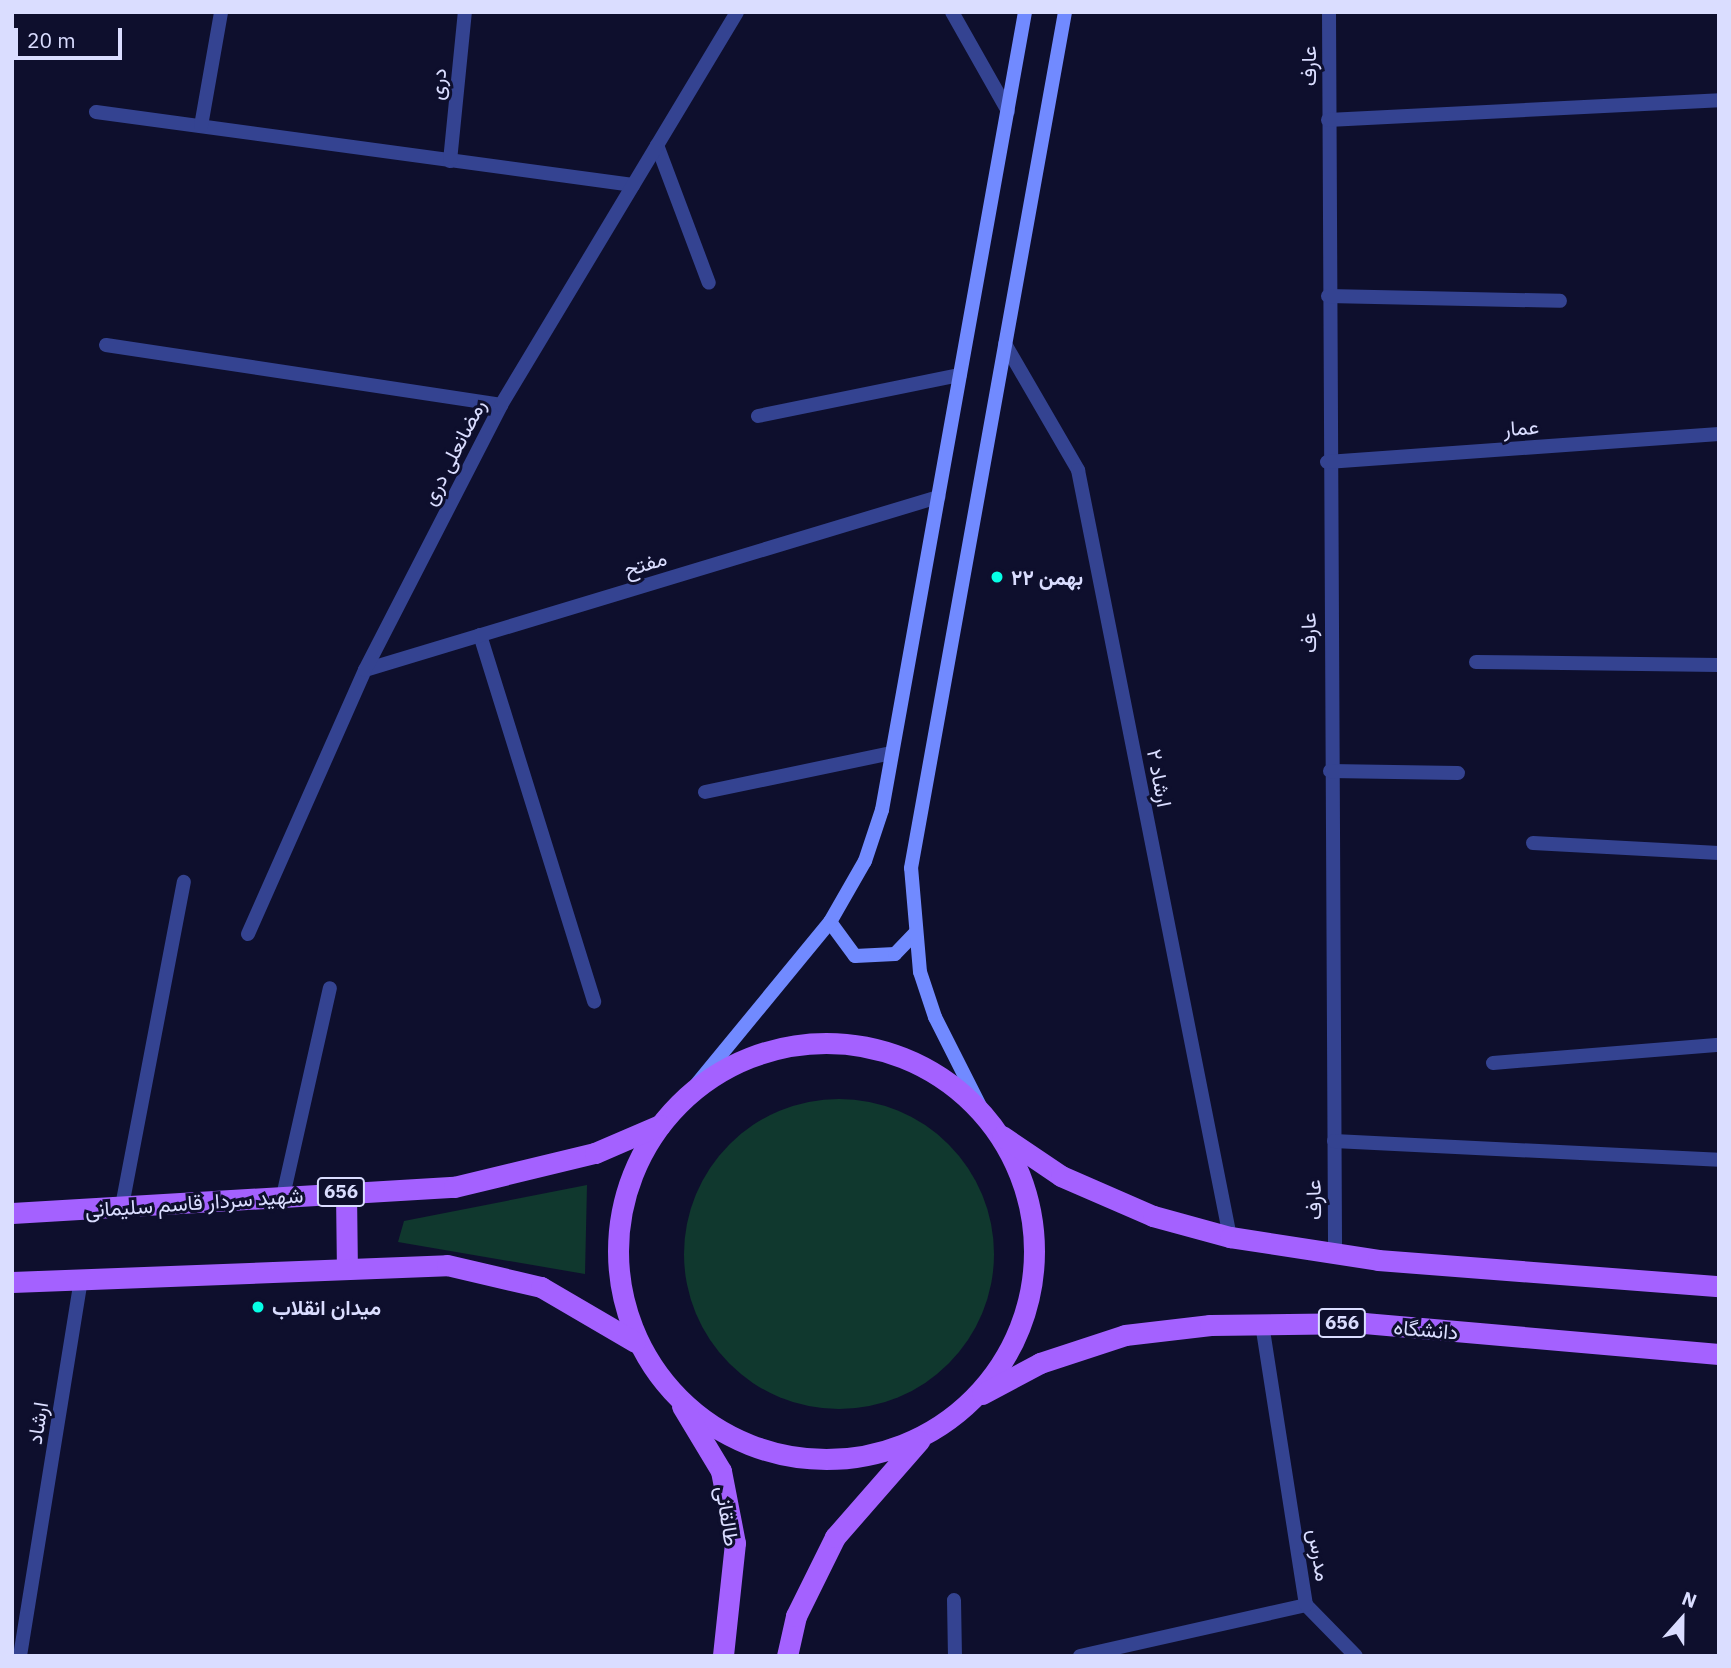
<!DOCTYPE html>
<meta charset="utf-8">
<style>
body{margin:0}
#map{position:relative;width:1731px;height:1668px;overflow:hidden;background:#0e0f2d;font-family:"IBM Plex Sans",Vazirmatn,sans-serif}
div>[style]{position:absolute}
.green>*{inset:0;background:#10382e}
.round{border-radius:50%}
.street>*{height:14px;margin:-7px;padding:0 7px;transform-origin:7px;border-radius:7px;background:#344391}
.secondary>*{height:14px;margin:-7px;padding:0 7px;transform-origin:7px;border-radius:7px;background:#718aff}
.primary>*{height:21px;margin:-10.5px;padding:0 10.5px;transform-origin:10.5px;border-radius:10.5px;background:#a461ff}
.primary>.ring{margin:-10.5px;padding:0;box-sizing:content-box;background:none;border:21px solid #a461ff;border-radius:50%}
.dots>*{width:19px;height:19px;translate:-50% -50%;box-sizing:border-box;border:4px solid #0e0f2d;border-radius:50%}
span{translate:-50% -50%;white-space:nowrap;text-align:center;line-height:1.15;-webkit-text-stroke:6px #0e0f2d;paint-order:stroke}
.shield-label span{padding:2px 5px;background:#0e0f2d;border:2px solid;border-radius:5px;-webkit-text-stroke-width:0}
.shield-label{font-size:19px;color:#daddff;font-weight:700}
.street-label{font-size:21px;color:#daddff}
.poi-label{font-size:21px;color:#daddff;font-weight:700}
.left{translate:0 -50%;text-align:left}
.frame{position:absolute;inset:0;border:14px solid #daddff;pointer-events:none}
.north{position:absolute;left:1647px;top:1584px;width:70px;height:70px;-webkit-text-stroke:5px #0e0f2d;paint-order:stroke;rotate:21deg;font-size:19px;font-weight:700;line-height:28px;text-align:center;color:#daddff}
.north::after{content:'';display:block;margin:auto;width:24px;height:32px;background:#daddff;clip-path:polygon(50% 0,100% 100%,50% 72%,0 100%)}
.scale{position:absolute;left:14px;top:28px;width:108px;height:32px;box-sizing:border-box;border:4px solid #daddff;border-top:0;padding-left:9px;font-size:21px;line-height:24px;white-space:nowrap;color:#daddff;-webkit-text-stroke:5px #0e0f2d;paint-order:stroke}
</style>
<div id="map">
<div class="green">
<i class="round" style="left:684px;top:1099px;width:310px;height:310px"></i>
<i style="clip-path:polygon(587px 1185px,585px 1274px,398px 1242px,404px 1221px)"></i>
</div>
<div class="street">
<i style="left:952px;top:12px;width:114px;rotate:60.5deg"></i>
<i style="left:1329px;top:12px;width:1241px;rotate:89.72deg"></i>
<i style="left:96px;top:112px;width:542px;rotate:7.74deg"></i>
<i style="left:1328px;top:120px;width:392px;rotate:-2.9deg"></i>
<i style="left:201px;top:126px;width:116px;rotate:-80deg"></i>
<i style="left:657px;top:145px;width:147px;rotate:69.4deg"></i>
<i style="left:450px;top:161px;width:150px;rotate:-84.3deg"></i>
<i style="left:1328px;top:296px;width:232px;rotate:1.2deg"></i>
<i style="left:1005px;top:344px;width:146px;rotate:59.9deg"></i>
<i style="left:1078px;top:470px;width:782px;rotate:78.79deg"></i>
<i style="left:106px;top:345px;width:400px;rotate:8.6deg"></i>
<i style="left:758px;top:416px;width:206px;rotate:-11.5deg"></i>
<i style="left:1327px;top:462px;width:393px;rotate:-4.1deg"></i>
<i style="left:480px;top:635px;width:384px;rotate:72.7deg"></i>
<i style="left:1476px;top:662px;width:243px;rotate:0.7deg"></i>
<i style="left:365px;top:670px;width:599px;rotate:-16.8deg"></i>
<i style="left:1330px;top:771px;width:128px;rotate:0.9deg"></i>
<i style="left:705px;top:792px;width:191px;rotate:-11.8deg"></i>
<i style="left:1533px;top:843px;width:186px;rotate:3.1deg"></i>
<i style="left:248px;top:934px;width:289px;rotate:-66.1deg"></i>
<i style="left:365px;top:670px;width:298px;rotate:-62.8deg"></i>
<i style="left:501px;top:405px;width:458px;rotate:-59deg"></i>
<i style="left:1493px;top:1063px;width:227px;rotate:-4.6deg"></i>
<i style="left:1334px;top:1141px;width:385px;rotate:2.8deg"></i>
<i style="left:283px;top:1196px;width:213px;rotate:-77.3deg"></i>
<i style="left:122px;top:1206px;width:330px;rotate:-79.2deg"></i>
<i style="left:954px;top:1600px;width:56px;rotate:89deg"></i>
<i style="left:1306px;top:1605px;width:71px;rotate:45.6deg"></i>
<i style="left:20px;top:1656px;width:382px;rotate:-80.8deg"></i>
<i style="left:1080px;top:1656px;width:232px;rotate:-12.7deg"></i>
<i style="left:1306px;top:1605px;width:284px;rotate:-98.9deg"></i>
</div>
<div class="secondary">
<i style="left:830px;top:922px;width:42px;rotate:53.7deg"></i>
<i style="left:855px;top:956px;width:40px;rotate:-2.9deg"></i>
<i style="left:895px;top:954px;width:29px;rotate:-46deg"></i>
<i style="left:696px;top:1085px;width:211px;rotate:-50.6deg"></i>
<i style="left:830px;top:922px;width:70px;rotate:-60.2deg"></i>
<i style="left:865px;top:861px;width:54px;rotate:-71.6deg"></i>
<i style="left:882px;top:810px;width:811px;rotate:-79.84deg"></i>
<i style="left:987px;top:1120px;width:115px;rotate:-116.8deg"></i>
<i style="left:935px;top:1017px;width:47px;rotate:-108.4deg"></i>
<i style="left:920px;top:972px;width:104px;rotate:-94.9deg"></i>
<i style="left:911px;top:868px;width:870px;rotate:-79.8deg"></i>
</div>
<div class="primary">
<i class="ring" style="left:618px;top:1043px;width:395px;height:395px"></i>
<i style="left:1002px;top:1136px;width:71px;rotate:34.1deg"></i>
<i style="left:1061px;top:1176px;width:100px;rotate:23.5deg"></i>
<i style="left:1153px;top:1216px;width:80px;rotate:15.3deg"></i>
<i style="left:1230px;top:1237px;width:150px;rotate:8.8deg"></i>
<i style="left:1378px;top:1260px;width:342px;rotate:4.4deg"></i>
<i style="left:346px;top:1192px;width:77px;rotate:89.3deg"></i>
<i style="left:12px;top:1213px;width:443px;rotate:-3.4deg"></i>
<i style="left:454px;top:1187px;width:145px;rotate:-13.6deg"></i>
<i style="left:595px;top:1153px;width:71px;rotate:-23.3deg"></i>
<i style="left:12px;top:1282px;width:435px;rotate:-2.2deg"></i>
<i style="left:447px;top:1265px;width:97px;rotate:13.2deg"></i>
<i style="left:541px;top:1287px;width:109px;rotate:30.3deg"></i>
<i style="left:982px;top:1394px;width:66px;rotate:-28.1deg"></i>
<i style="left:1040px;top:1363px;width:89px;rotate:-18.2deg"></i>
<i style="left:1125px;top:1335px;width:86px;rotate:-6.7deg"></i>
<i style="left:1210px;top:1325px;width:154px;rotate:-0.7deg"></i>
<i style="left:1364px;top:1323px;width:356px;rotate:5deg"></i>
<i style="left:682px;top:1406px;width:76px;rotate:59deg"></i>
<i style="left:721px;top:1471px;width:73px;rotate:79deg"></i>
<i style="left:735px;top:1543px;width:114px;rotate:96.1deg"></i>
<i style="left:787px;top:1656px;width:41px;rotate:-77.3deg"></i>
<i style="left:796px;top:1616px;width:88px;rotate:-63.7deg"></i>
<i style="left:835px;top:1537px;width:128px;rotate:-48.8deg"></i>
</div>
<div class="dots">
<i style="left:997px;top:577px;background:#06ffe6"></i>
<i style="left:258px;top:1307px;background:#06ffe6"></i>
</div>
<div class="shield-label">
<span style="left:341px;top:1192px">656</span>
<span style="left:1342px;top:1323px">656</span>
</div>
<div class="street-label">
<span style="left:1308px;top:66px;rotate:-90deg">عارف</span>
<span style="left:437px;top:84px;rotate:-84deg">دری</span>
<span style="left:1521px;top:427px;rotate:-4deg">عمار</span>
<span style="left:453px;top:452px;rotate:-63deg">رمضانعلی دری</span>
<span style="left:645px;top:563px;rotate:-17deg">مفتح</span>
<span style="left:1308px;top:633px;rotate:-91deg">عارف</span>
<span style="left:1160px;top:778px;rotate:79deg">ارشاد ۲</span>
<span style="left:1313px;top:1200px;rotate:-91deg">عارف</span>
<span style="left:194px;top:1202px;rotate:-4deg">شهید سردار قاسم سلیمانی</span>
<span style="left:1426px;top:1329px;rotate:5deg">دانشگاه</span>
<span style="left:37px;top:1423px;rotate:-81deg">ارشاد</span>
<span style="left:728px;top:1516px;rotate:81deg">طالقانی</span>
<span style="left:1320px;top:1555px;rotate:81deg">مدرس</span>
</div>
<div class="poi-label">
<span class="left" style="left:1011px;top:577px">۲۲ بهمن</span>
<span class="left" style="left:272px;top:1307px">میدان انقلاب</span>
</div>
<div class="frame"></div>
<div class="north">N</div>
<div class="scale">20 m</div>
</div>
